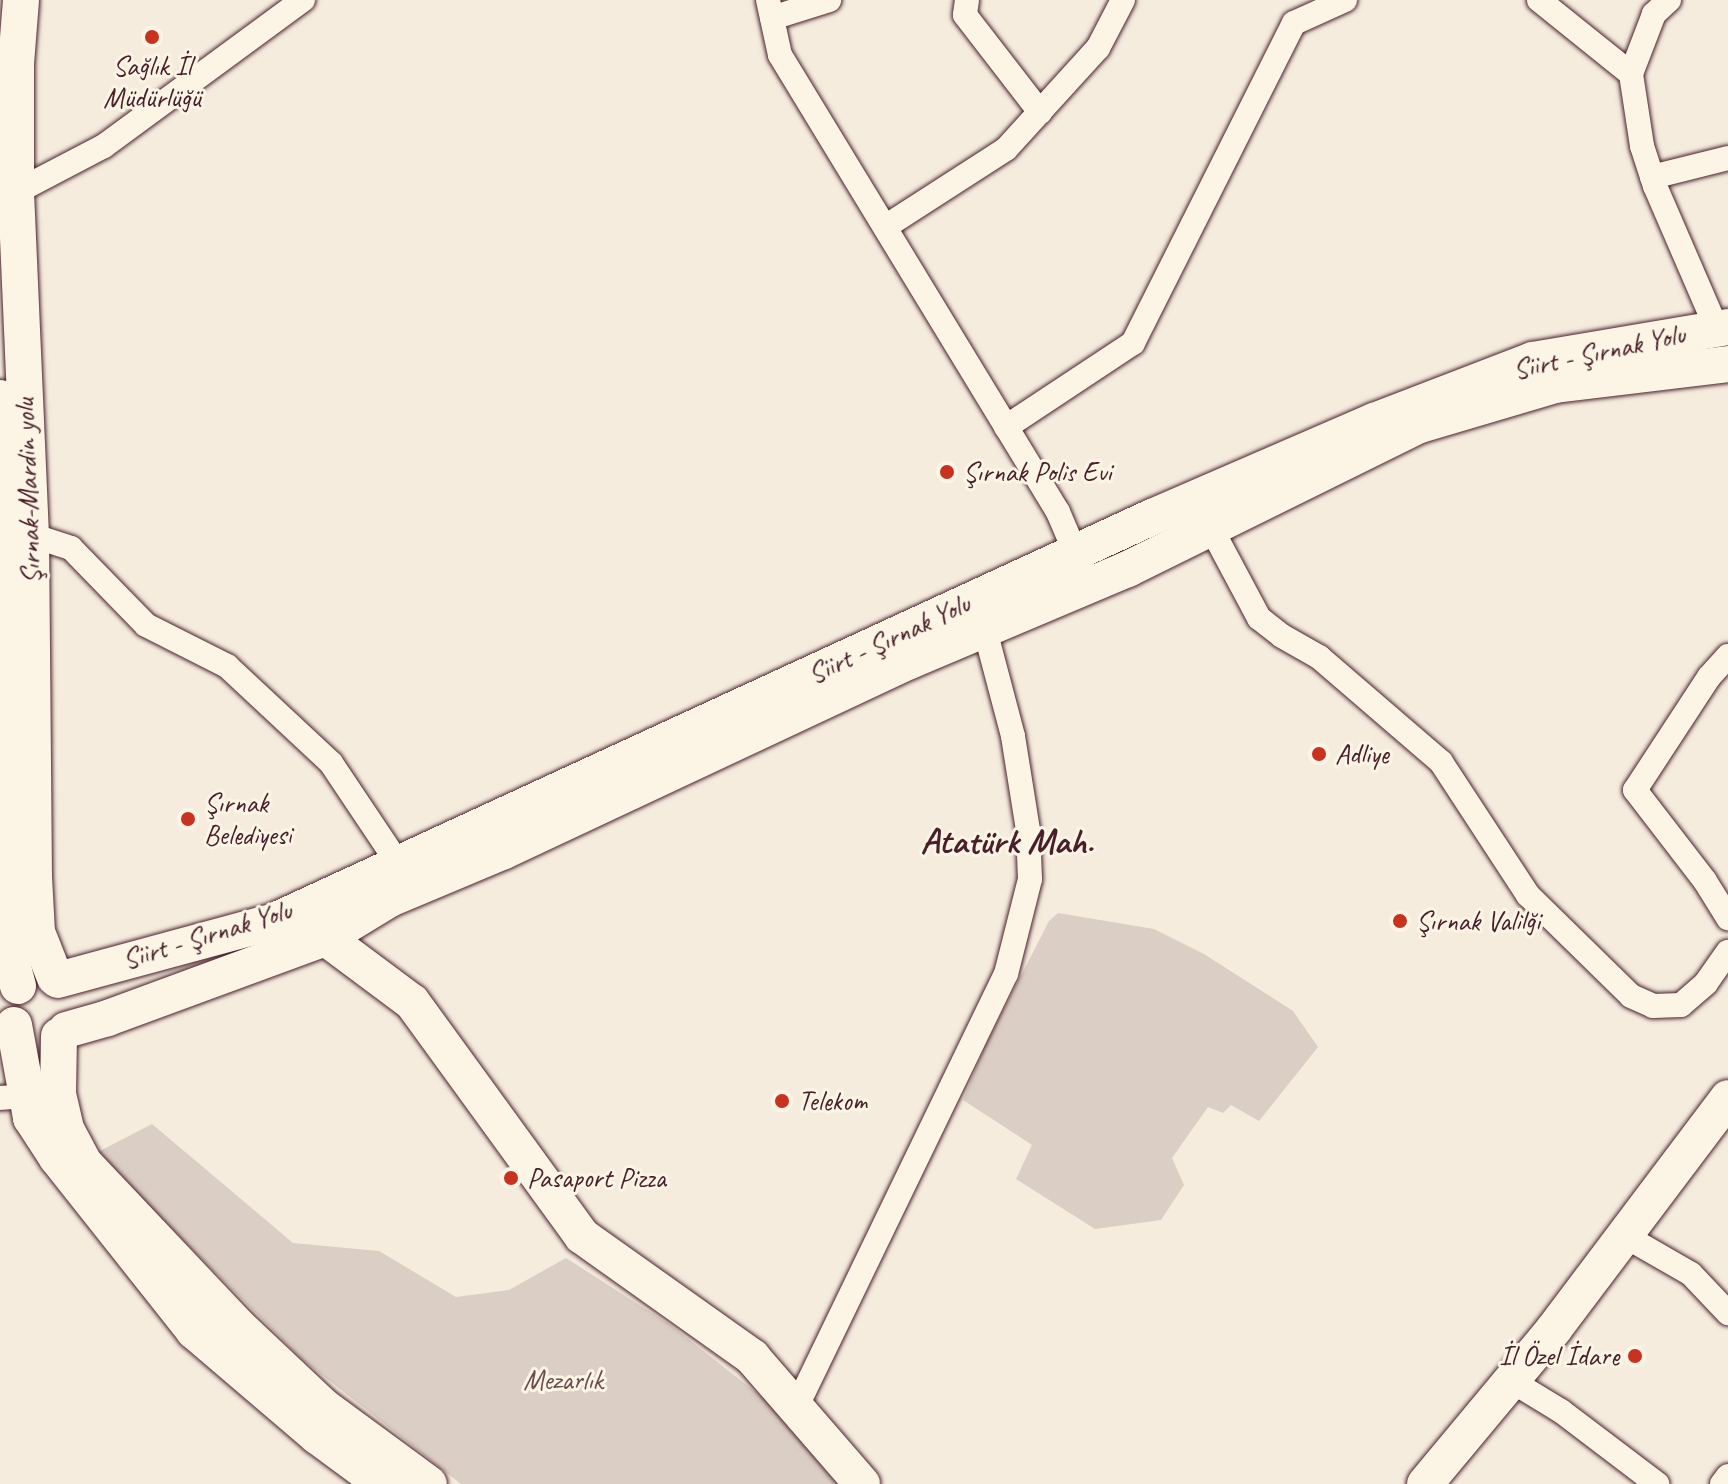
<!DOCTYPE html>
<meta charset="utf-8">
<style>
body{margin:0}
#map{position:relative;width:1728px;height:1484px;overflow:hidden;background:#f5ecde;font-family:Caveat,sans-serif}
div>[style]{position:absolute}
.green>*{inset:0;background:#dbcec4}
.roads{filter:drop-shadow(0 0 2px #4a1f2b) drop-shadow(0 0 2px #4a1f2b)}
.street>*{height:24px;margin:-12px;padding:0 12px;transform-origin:12px;border-radius:12px;background:#fcf5e5}
.secondary>*{height:36px;margin:-18px;padding:0 18px;transform-origin:18px;border-radius:18px;background:#fcf5e5}
.dots>*{width:22px;height:22px;translate:-50% -50%;box-sizing:border-box;border:4px solid #fcf5e5;border-radius:50%}
span{translate:-50% -50%;white-space:nowrap;text-align:center;line-height:1.15;-webkit-text-stroke:6px #fcf5e5;paint-order:stroke}
.poi-label{font-size:28px;color:#4a1f2b}
.left{translate:0 -50%;text-align:left}
.right{translate:-100% -50%;text-align:right}
.street-label{font-size:28px;color:#4a1f2b}
.park-label{font-size:28px;color:#6e4b51}
.district-label{font-size:36px;color:#4a1f2b;font-weight:700}
</style>
<div id="map">
<div class="green">
<i style="clip-path:polygon(1058px 913px,1154px 929px,1204px 954px,1293px 1011px,1318px 1047px,1259px 1121px,1231px 1105px,1223px 1113px,1208px 1107px,1172px 1158px,1184px 1185px,1161px 1220px,1095px 1229px,1016px 1179px,1032px 1145px,963px 1100px,986px 1044px,1049px 921px)"></i>
<i style="clip-path:polygon(152px 1124px,293px 1243px,379px 1251px,456px 1297px,509px 1290px,566px 1258px,669px 1324px,767px 1401px,837px 1484px,461px 1484px,303px 1360px,96px 1153px)"></i>
</div>
<div class="roads">
<div class="street">
<i style="left:768px;top:0;width:56px;rotate:77.7deg"></i>
<i style="left:780px;top:55px;width:535px;rotate:58.69deg"></i>
<i style="left:1058px;top:512px;width:59px;rotate:66.9deg"></i>
<i style="left:967px;top:0;width:15px;rotate:98deg"></i>
<i style="left:965px;top:15px;width:123px;rotate:52.3deg"></i>
<i style="left:1539px;top:0;width:118px;rotate:38.8deg"></i>
<i style="left:1669px;top:0;width:21px;rotate:137deg"></i>
<i style="left:1654px;top:14px;width:64px;rotate:111deg"></i>
<i style="left:1631px;top:74px;width:73px;rotate:81.3deg"></i>
<i style="left:1642px;top:146px;width:42px;rotate:72deg"></i>
<i style="left:1655px;top:186px;width:156px;rotate:66.6deg"></i>
<i style="left:772px;top:18px;width:60px;rotate:-17.5deg"></i>
<i style="left:1652px;top:177px;width:78px;rotate:-14deg"></i>
<i style="left:6px;top:193px;width:10px;rotate:-6deg"></i>
<i style="left:16px;top:192px;width:99px;rotate:-27.6deg"></i>
<i style="left:104px;top:146px;width:247px;rotate:-36.3deg"></i>
<i style="left:885px;top:227px;width:144px;rotate:-32.8deg"></i>
<i style="left:1006px;top:149px;width:137px;rotate:-47.7deg"></i>
<i style="left:1098px;top:48px;width:54px;rotate:-62.5deg"></i>
<i style="left:1006px;top:427px;width:152px;rotate:-33.5deg"></i>
<i style="left:1133px;top:343px;width:358px;rotate:-63.3deg"></i>
<i style="left:1294px;top:23px;width:56px;rotate:-24.3deg"></i>
<i style="left:1211px;top:528px;width:102px;rotate:61.9deg"></i>
<i style="left:1259px;top:618px;width:29px;rotate:38deg"></i>
<i style="left:1282px;top:636px;width:43px;rotate:29.6deg"></i>
<i style="left:1319px;top:657px;width:161px;rotate:40.7deg"></i>
<i style="left:1441px;top:762px;width:159px;rotate:56.8deg"></i>
<i style="left:1528px;top:895px;width:144px;rotate:44.4deg"></i>
<i style="left:1631px;top:996px;width:24px;rotate:24deg"></i>
<i style="left:1653px;top:1006px;width:28px;rotate:-2deg"></i>
<i style="left:1681px;top:1005px;width:33px;rotate:-41deg"></i>
<i style="left:1706px;top:983px;width:38px;rotate:-55deg"></i>
<i style="left:31px;top:535px;width:42px;rotate:18deg"></i>
<i style="left:71px;top:548px;width:107px;rotate:45.8deg"></i>
<i style="left:146px;top:625px;width:91px;rotate:26.8deg"></i>
<i style="left:227px;top:666px;width:142px;rotate:43deg"></i>
<i style="left:331px;top:763px;width:120px;rotate:56.2deg"></i>
<i style="left:1728px;top:656px;width:28px;rotate:132deg"></i>
<i style="left:1709px;top:677px;width:135px;rotate:123.2deg"></i>
<i style="left:1635px;top:790px;width:115px;rotate:52.4deg"></i>
<i style="left:1705px;top:881px;width:44px;rotate:58.1deg"></i>
<i style="left:0;top:1098px;width:26px;rotate:-4deg"></i>
<i style="left:1625px;top:1236px;width:76px;rotate:29.9deg"></i>
<i style="left:1691px;top:1274px;width:54px;rotate:46.5deg"></i>
<i style="left:1510px;top:1380px;width:60px;rotate:31.3deg"></i>
<i style="left:1561px;top:1411px;width:121px;rotate:37.2deg"></i>
<i style="left:796px;top:1408px;width:482px;rotate:-64.2deg"></i>
<i style="left:1006px;top:974px;width:98px;rotate:-75.8deg"></i>
<i style="left:1030px;top:879px;width:49px;rotate:-92.3deg"></i>
<i style="left:1028px;top:830px;width:95px;rotate:-99.1deg"></i>
<i style="left:1013px;top:736px;width:125px;rotate:-104.8deg"></i>
<i style="left:1722px;top:1484px;width:10px;rotate:-53deg"></i>
</div>
<div class="secondary">
<i style="left:21px;top:0;width:63px;rotate:94.5deg"></i>
<i style="left:16px;top:63px;width:129px;rotate:90deg"></i>
<i style="left:16px;top:192px;width:343px;rotate:87.5deg"></i>
<i style="left:31px;top:535px;width:342px;rotate:89.5deg"></i>
<i style="left:34px;top:877px;width:55px;rotate:86.9deg"></i>
<i style="left:37px;top:932px;width:49px;rotate:68.6deg"></i>
<i style="left:0;top:398px;width:133px;rotate:87deg"></i>
<i style="left:7px;top:531px;width:226px;rotate:91.8deg"></i>
<i style="left:0;top:771px;width:159px;rotate:88.9deg"></i>
<i style="left:3px;top:930px;width:58px;rotate:75deg"></i>
<i style="left:320px;top:917px;width:22px;rotate:74deg"></i>
<i style="left:326px;top:938px;width:107px;rotate:36.7deg"></i>
<i style="left:412px;top:1002px;width:289px;rotate:54deg"></i>
<i style="left:582px;top:1236px;width:209px;rotate:35.4deg"></i>
<i style="left:752px;top:1357px;width:168px;rotate:49.1deg"></i>
<i style="left:58px;top:980px;width:222px;rotate:-15.2deg"></i>
<i style="left:272px;top:922px;width:969px;rotate:-24.71deg"></i>
<i style="left:1152px;top:517px;width:242px;rotate:-23.4deg"></i>
<i style="left:1374px;top:421px;width:170px;rotate:-21deg"></i>
<i style="left:1533px;top:360px;width:198px;rotate:-9.6deg"></i>
<i style="left:14px;top:1025px;width:95px;rotate:79.6deg"></i>
<i style="left:31px;top:1118px;width:48px;rotate:57deg"></i>
<i style="left:57px;top:1158px;width:221px;rotate:51.6deg"></i>
<i style="left:194px;top:1331px;width:162px;rotate:40.5deg"></i>
<i style="left:317px;top:1436px;width:81px;rotate:36.4deg"></i>
<i style="left:66px;top:1030px;width:44px;rotate:-15.9deg"></i>
<i style="left:108px;top:1018px;width:232px;rotate:-20.2deg"></i>
<i style="left:326px;top:938px;width:75px;rotate:-31.4deg"></i>
<i style="left:390px;top:899px;width:124px;rotate:-22.8deg"></i>
<i style="left:504px;top:851px;width:448px;rotate:-25.1deg"></i>
<i style="left:910px;top:661px;width:237px;rotate:-22.9deg"></i>
<i style="left:1128px;top:569px;width:326px;rotate:-26.3deg"></i>
<i style="left:1420px;top:425px;width:141px;rotate:-16.5deg"></i>
<i style="left:1555px;top:385px;width:174px;rotate:-6.9deg"></i>
<i style="left:59px;top:1036px;width:58px;rotate:91deg"></i>
<i style="left:58px;top:1094px;width:36px;rotate:77deg"></i>
<i style="left:66px;top:1129px;width:38px;rotate:62deg"></i>
<i style="left:84px;top:1163px;width:221px;rotate:46.6deg"></i>
<i style="left:236px;top:1324px;width:121px;rotate:43.3deg"></i>
<i style="left:324px;top:1407px;width:130px;rotate:36.3deg"></i>
<i style="left:1425px;top:1484px;width:202px;rotate:-50.2deg"></i>
<i style="left:1554px;top:1329px;width:289px;rotate:-53deg"></i>
</div>
</div>
<div class="dots">
<i style="left:152px;top:37px;background:#c8321e"></i>
<i style="left:947px;top:472px;background:#c8321e"></i>
<i style="left:1319px;top:754px;background:#c8321e"></i>
<i style="left:188px;top:819px;background:#c8321e"></i>
<i style="left:1400px;top:921px;background:#c8321e"></i>
<i style="left:782px;top:1101px;background:#c8321e"></i>
<i style="left:511px;top:1178px;background:#c8321e"></i>
<i style="left:1635px;top:1356px;background:#c8321e"></i>
</div>
<div class="poi-label">
<span style="left:152px;top:82px">Sağlık İl<br>Müdürlüğü</span>
<span class="left" style="left:963px;top:472px">Şırnak Polis Evi</span>
<span class="left" style="left:1335px;top:754px">Adliye</span>
<span class="left" style="left:204px;top:819px">Şırnak<br>Belediyesi</span>
<span class="left" style="left:1416px;top:921px">Şırnak Valilği</span>
<span class="left" style="left:798px;top:1101px">Telekom</span>
<span class="left" style="left:527px;top:1178px">Pasaport Pizza</span>
<span class="right" style="left:1619px;top:1356px">İl Özel İdare</span>
</div>
<div class="street-label">
<span style="left:1599px;top:352px;rotate:-12deg">Siirt - Şırnak Yolu</span>
<span style="left:28px;top:491px;rotate:-92deg">Şırnak-Mardin yolu</span>
<span style="left:889px;top:639px;rotate:-25deg">Siirt - Şırnak Yolu</span>
<span style="left:207px;top:935px;rotate:-17deg">Siirt - Şırnak Yolu</span>
</div>
<div class="park-label">
<span style="left:563px;top:1380px">Mezarlık</span>
</div>
<div class="district-label">
<span style="left:1007px;top:842px">Atatürk Mah.</span>
</div>
</div>
